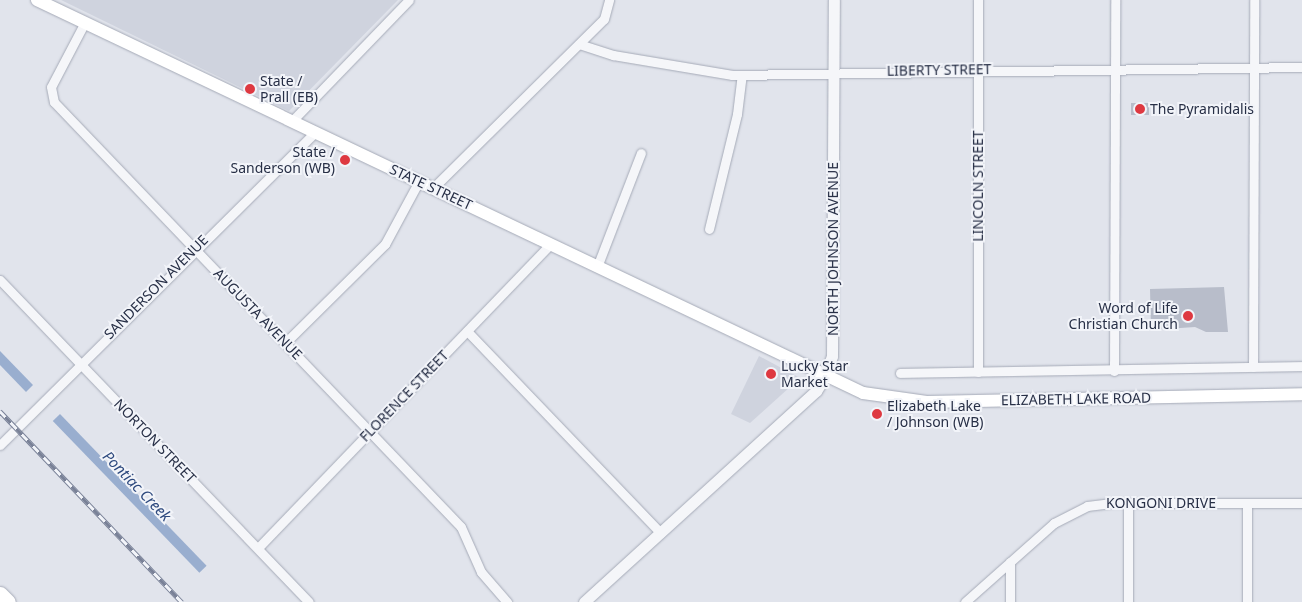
<!DOCTYPE html>
<style>
body{margin:0}
#map{position:relative;width:1302px;height:602px;overflow:hidden;background:#e1e4ec;font-family:"Noto Sans",sans-serif}
div>[style]{position:absolute}
.built>*{inset:0;background:#cfd3de}
.water>*{inset:0;background:#99aecf;transform-origin:0 0}
.building>*{inset:0;background:#b8bdca;transform-origin:0 0}
.roads{filter:drop-shadow(0 0 1px #a5aab7) drop-shadow(0 0 1px #a5aab7)}
.minor>*{height:9px;margin:-4.5px;padding:0 4.5px;transform-origin:4.5px;border-radius:4.5px;background:#f5f6f9}
.tertiary>*{height:11px;margin:-5.5px;padding:0 5.5px;transform-origin:5.5px;border-radius:5.5px;background:#f5f6f9}
.secondary>*{height:12px;margin:-6px;padding:0 6px;transform-origin:6px;border-radius:6px;background:#fff}
.primary>*{height:15px;margin:-7.5px;padding:0 7.5px;transform-origin:7.5px;border-radius:7.5px;background:#fff}
.rail>*{height:4.5px;margin-top:-2.25px;transform-origin:0;background:repeating-linear-gradient(90deg,#f2f4f9 0 8px,#798197 0 16px);box-sizing:border-box;border-block:1px solid #798197}
.dots>*{width:14px;height:14px;translate:-50% -50%;box-sizing:border-box;border:2px solid #f2f4f9;border-radius:50%}
span{translate:-50% -50%;white-space:nowrap;text-align:center;line-height:1.15;-webkit-text-stroke:4px #f2f4f9;paint-order:stroke}
.street-label{font-size:14px;color:#272f46}
.poi-label{font-size:14px;color:#272f46}
.left{translate:0 -50%;text-align:left}
.right{translate:-100% -50%;text-align:right}
.water-label{font-size:15px;color:#2d497e;font-style:italic}
</style>
<div id="map">
<div class="built">
<i style="clip-path:polygon(61px 0,398px 0,289px 111px)"></i>
<i style="clip-path:polygon(759px 356px,800px 378px,750px 423px,731px 414px)"></i>
</div>
<div class="water">
<i style="clip-path:polygon(0 351px,33px 385px,26px 392px,0 365px)"></i>
<i style="left:60px;top:414px;width:211px;height:10px;rotate:46deg"></i>
</div>
<div class="building">
<i style="left:1131px;top:103px;width:18px;height:12px"></i>
<i style="clip-path:polygon(1224px 287px,1228px 332px,1206px 332px,1195px 327px,1151px 330px,1150px 289px)"></i>
</div>
<div class="roads">
<div class="minor">
<i style="left:85px;top:22px;width:73px;rotate:117.6deg"></i>
<i style="left:51px;top:87px;width:15px;rotate:79deg"></i>
<i style="left:54px;top:102px;width:588px;rotate:46.24deg"></i>
<i style="left:461px;top:527px;width:49px;rotate:66deg"></i>
<i style="left:481px;top:572px;width:40px;rotate:49deg"></i>
<i style="left:579px;top:44px;width:36px;rotate:18deg"></i>
<i style="left:613px;top:55px;width:121px;rotate:9.5deg"></i>
<i style="left:732px;top:75px;width:570px;rotate:-0.8deg"></i>
<i style="left:292px;top:121px;width:168px;rotate:-46deg"></i>
<i style="left:433px;top:188px;width:240px;rotate:-44.7deg"></i>
<i style="left:604px;top:19px;width:20px;rotate:-75deg"></i>
<i style="left:709px;top:229px;width:118px;rotate:-76.3deg"></i>
<i style="left:737px;top:114px;width:39px;rotate:-83deg"></i>
<i style="left:597px;top:267px;width:122px;rotate:-68.9deg"></i>
<i style="left:0;top:280px;width:446px;rotate:46.2deg"></i>
<i style="left:467px;top:331px;width:280px;rotate:46.2deg"></i>
<i style="left:285px;top:343px;width:141px;rotate:-44.7deg"></i>
<i style="left:385px;top:244px;width:72px;rotate:-61.6deg"></i>
<i style="left:1253px;top:367px;width:367px;rotate:-89.8deg"></i>
<i style="left:1114px;top:371px;width:371px;rotate:-89.8deg"></i>
<i style="left:978px;top:372px;width:372px;rotate:-90deg"></i>
<i style="left:900px;top:373px;width:402px;rotate:-1deg"></i>
<i style="left:0;top:445px;width:444px;rotate:-44.8deg"></i>
<i style="left:258px;top:548px;width:422px;rotate:-46.1deg"></i>
<i style="left:965px;top:602px;width:119px;rotate:-41.6deg"></i>
<i style="left:1054px;top:523px;width:37px;rotate:-27deg"></i>
<i style="left:1087px;top:506px;width:25px;rotate:-7deg"></i>
<i style="left:1112px;top:503px;width:190px"></i>
<i style="left:1010px;top:602px;width:40px;rotate:-90deg"></i>
<i style="left:1128px;top:602px;width:99px;rotate:-90deg"></i>
<i style="left:1247px;top:602px;width:99px;rotate:-90deg"></i>
</div>
<div class="tertiary">
<i style="left:584px;top:602px;width:314px;rotate:-42.3deg"></i>
<i style="left:816px;top:391px;width:15px;rotate:-58deg"></i>
<i style="left:824px;top:378px;width:23px;rotate:-70deg"></i>
<i style="left:832px;top:356px;width:356px;rotate:-89.7deg"></i>
</div>
<div class="secondary">
<i style="left:37px;top:0;width:915px;rotate:25.44deg"></i>
<i style="left:863px;top:393px;width:66px;rotate:7.9deg"></i>
<i style="left:928px;top:402px;width:374px;rotate:-1.2deg"></i>
</div>
<div class="primary">
<i style="left:0;top:594px;width:11px;rotate:45deg"></i>
</div>
</div>
<div class="rail">
<i style="left:0;top:411px;width:264px;rotate:46.4deg"></i>
</div>
<div class="dots">
<i style="left:250px;top:89px;background:#de3941"></i>
<i style="left:1140px;top:109px;background:#de3941"></i>
<i style="left:345px;top:160px;background:#de3941"></i>
<i style="left:1188px;top:316px;background:#de3941"></i>
<i style="left:771px;top:374px;background:#de3941"></i>
<i style="left:877px;top:414px;background:#de3941"></i>
</div>
<div class="street-label">
<span style="left:939px;top:70px;rotate:-1deg">LIBERTY STREET</span>
<span style="left:978px;top:186px;rotate:-90deg">LINCOLN STREET</span>
<span style="left:431px;top:187px;rotate:25deg">STATE STREET</span>
<span style="left:833px;top:249px;rotate:-90deg">NORTH JOHNSON AVENUE</span>
<span style="left:156px;top:287px;rotate:-45deg">SANDERSON AVENUE</span>
<span style="left:258px;top:314px;rotate:46deg">AUGUSTA AVENUE</span>
<span style="left:404px;top:396px;rotate:-46deg">FLORENCE STREET</span>
<span style="left:1076px;top:399px;rotate:-1deg">ELIZABETH LAKE ROAD</span>
<span style="left:155px;top:441px;rotate:46deg">NORTON STREET</span>
<span style="left:1161px;top:503px">KONGONI DRIVE</span>
</div>
<div class="poi-label">
<span class="left" style="left:260px;top:89px">State /<br>Prall (EB)</span>
<span class="left" style="left:1150px;top:109px">The Pyramidalis</span>
<span class="right" style="left:335px;top:160px">State /<br>Sanderson (WB)</span>
<span class="right" style="left:1178px;top:316px">Word of Life<br>Christian Church</span>
<span class="left" style="left:781px;top:374px">Lucky Star<br>Market</span>
<span class="left" style="left:887px;top:414px">Elizabeth Lake<br>/ Johnson (WB)</span>
</div>
<div class="water-label">
<span style="left:137px;top:486px;rotate:46deg">Pontiac Creek</span>
</div>
</div>
